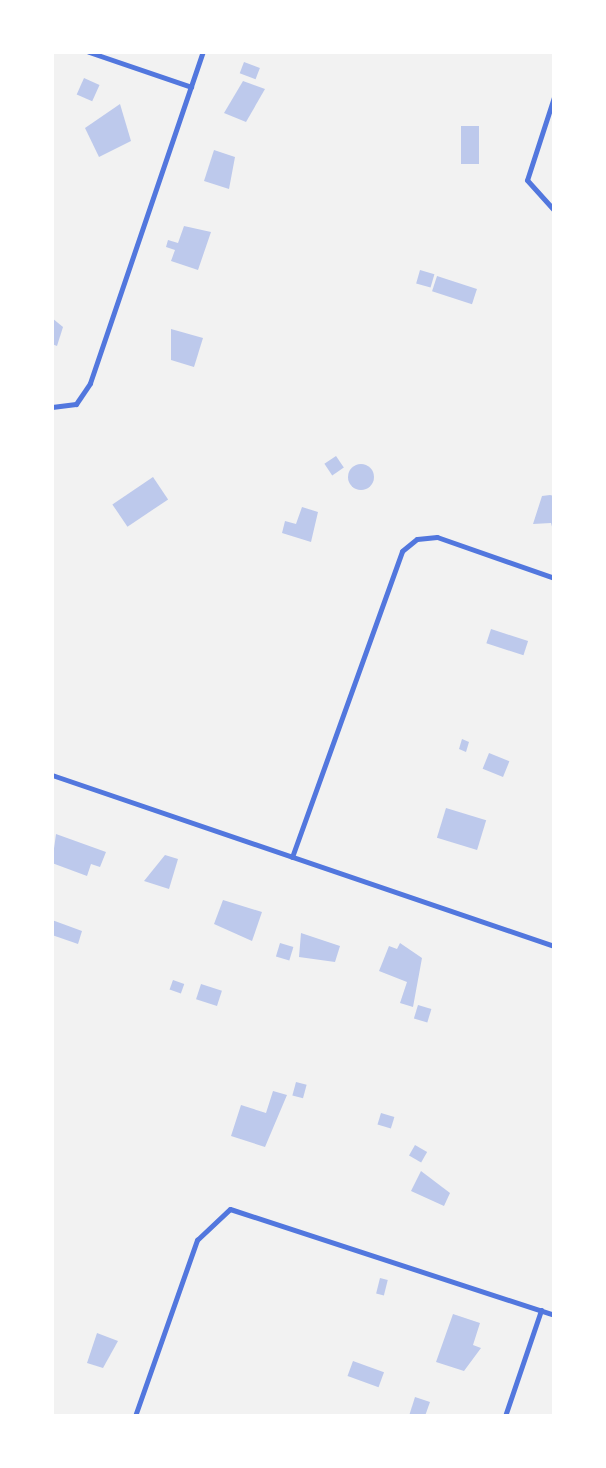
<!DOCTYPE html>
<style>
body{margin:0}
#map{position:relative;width:606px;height:1468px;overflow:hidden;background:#f2f2f2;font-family:"DM Sans",sans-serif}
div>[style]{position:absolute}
.building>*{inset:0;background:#bdc9ec;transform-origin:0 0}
.round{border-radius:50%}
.minor>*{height:5px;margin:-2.5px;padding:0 2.5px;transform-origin:2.5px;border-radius:2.5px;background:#5277de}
span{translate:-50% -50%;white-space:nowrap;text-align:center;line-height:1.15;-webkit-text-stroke:6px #fff;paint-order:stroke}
.frame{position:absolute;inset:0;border:54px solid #fff;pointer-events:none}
</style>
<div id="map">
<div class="building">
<i style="left:244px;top:62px;width:17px;height:12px;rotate:21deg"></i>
<i style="left:84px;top:78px;width:17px;height:18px;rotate:24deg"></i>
<i style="clip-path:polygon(243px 81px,265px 89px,246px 122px,224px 113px)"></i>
<i style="clip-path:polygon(120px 104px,131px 141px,99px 157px,85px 128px)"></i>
<i style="left:461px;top:126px;width:18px;height:38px"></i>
<i style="clip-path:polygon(214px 150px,235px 157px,229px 189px,204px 181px)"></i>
<i style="clip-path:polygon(184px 226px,211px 232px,198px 270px,171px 261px,175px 250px,166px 247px,168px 240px,178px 243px)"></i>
<i style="left:420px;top:270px;width:15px;height:14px;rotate:16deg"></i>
<i style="left:437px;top:276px;width:42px;height:16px;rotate:18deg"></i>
<i style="clip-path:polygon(52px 318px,63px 327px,57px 346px,52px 344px)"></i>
<i style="clip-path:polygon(171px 329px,203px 338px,194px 367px,171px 360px)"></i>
<i style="left:336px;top:456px;width:14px;height:14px;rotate:56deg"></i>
<i class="round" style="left:348px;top:464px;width:26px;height:26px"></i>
<i style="left:153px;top:477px;width:27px;height:49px;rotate:56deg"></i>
<i style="clip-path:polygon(550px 495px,554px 496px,554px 534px,551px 523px,533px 524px,542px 496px)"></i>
<i style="clip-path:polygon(302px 507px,318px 512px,311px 542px,282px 533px,285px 521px,296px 524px)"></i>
<i style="left:491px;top:629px;width:39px;height:15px;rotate:18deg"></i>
<i style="clip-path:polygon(462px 739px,469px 742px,466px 752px,459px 749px)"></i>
<i style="left:489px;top:753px;width:22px;height:17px;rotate:22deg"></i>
<i style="left:446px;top:808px;width:42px;height:31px;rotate:17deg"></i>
<i style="clip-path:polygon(56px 834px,106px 852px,100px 867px,91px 864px,87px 876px,52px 863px)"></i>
<i style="clip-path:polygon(165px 855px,178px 859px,169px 889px,144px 881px)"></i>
<i style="clip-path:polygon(223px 900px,262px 912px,252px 941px,214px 924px)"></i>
<i style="clip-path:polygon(52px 920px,82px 931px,78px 944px,52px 935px)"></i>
<i style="clip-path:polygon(301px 933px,340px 946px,335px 962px,299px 957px)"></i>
<i style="left:280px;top:943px;width:14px;height:14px;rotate:17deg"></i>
<i style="clip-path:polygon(400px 943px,422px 958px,413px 1007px,400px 1003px,407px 982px,379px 971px,389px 946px,397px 949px)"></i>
<i style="left:173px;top:980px;width:12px;height:10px;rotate:20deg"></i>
<i style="left:201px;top:984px;width:22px;height:16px;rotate:18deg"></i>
<i style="left:418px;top:1005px;width:14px;height:14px;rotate:17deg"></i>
<i style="left:296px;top:1082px;width:11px;height:14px;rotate:15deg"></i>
<i style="clip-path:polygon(273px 1091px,287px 1095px,265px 1147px,231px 1136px,241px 1105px,266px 1113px)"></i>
<i style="left:381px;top:1113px;width:14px;height:12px;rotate:17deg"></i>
<i style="left:415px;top:1145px;width:14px;height:12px;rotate:30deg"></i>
<i style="clip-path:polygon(421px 1171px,450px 1193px,444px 1206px,411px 1191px)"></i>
<i style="left:380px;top:1278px;width:8px;height:16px;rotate:14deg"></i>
<i style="clip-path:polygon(453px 1314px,480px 1323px,473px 1345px,481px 1348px,464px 1371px,436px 1362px)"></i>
<i style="clip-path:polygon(97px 1333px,118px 1341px,103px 1368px,87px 1363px)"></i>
<i style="left:353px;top:1361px;width:33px;height:16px;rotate:20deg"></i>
<i style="clip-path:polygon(415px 1397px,430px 1402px,425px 1416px,409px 1416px)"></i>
</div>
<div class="minor">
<i style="left:89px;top:52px;width:108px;rotate:18.9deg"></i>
<i style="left:554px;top:97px;width:87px;rotate:108deg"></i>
<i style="left:527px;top:180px;width:40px;rotate:48deg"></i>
<i style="left:52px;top:407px;width:24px;rotate:-7deg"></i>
<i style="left:76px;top:404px;width:25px;rotate:-56deg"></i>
<i style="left:90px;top:383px;width:350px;rotate:-71.2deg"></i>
<i style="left:52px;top:775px;width:530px;rotate:18.81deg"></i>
<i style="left:292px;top:857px;width:325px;rotate:-70.2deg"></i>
<i style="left:402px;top:551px;width:19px;rotate:-39deg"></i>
<i style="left:417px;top:539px;width:20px;rotate:-6deg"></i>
<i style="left:437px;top:537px;width:124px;rotate:19.3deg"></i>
<i style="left:135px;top:1416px;width:187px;rotate:-70.6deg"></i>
<i style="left:197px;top:1240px;width:45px;rotate:-43.2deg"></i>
<i style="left:230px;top:1209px;width:341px;rotate:18.1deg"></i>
<i style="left:505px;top:1416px;width:112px;rotate:-71.2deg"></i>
</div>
<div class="frame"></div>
</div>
